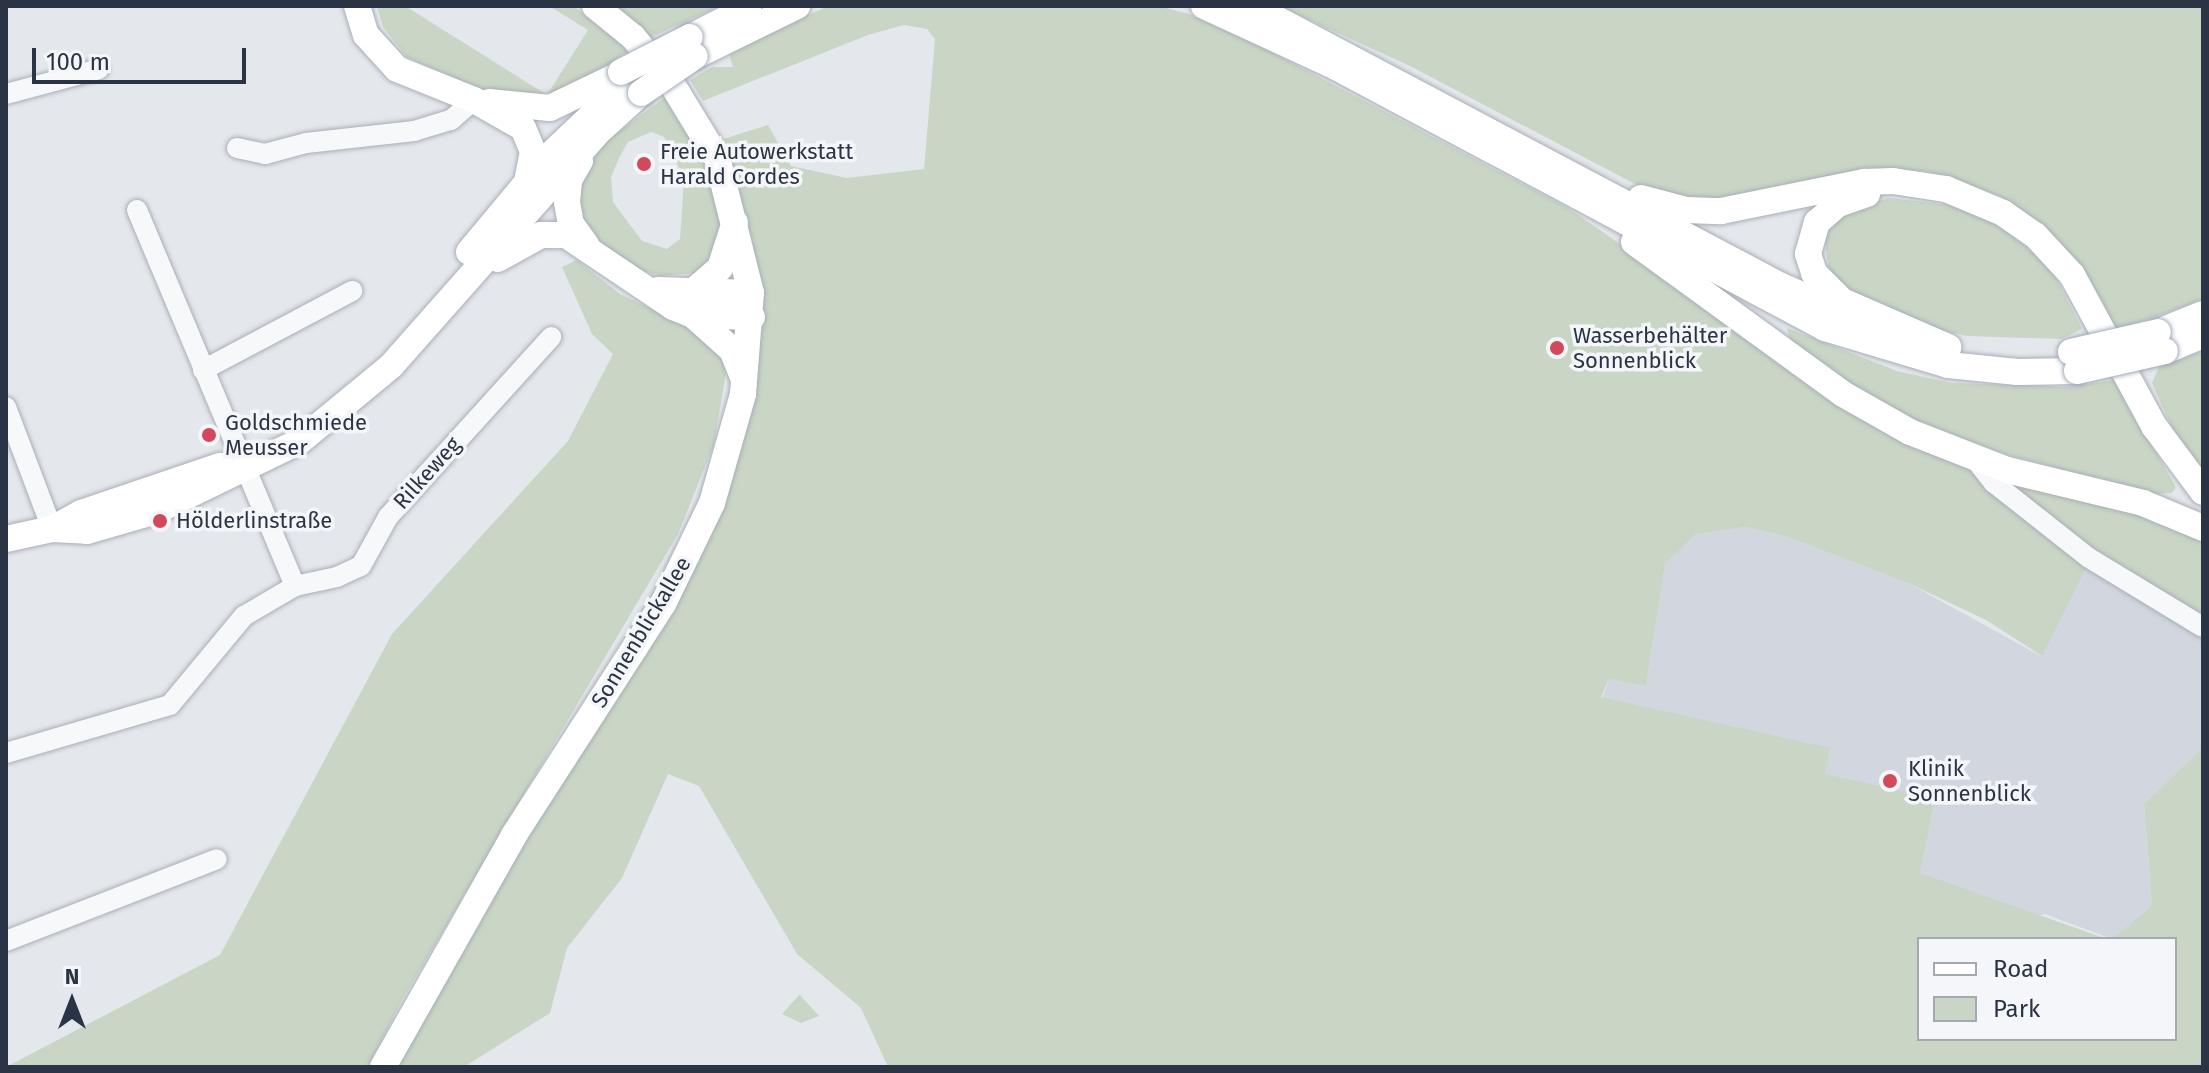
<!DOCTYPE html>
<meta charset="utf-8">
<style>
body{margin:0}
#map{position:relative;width:2209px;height:1073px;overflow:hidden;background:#e4e7ec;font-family:"Fira Sans",sans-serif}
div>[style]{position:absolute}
.built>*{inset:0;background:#d2d6de}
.green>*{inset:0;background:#c9d6c5}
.roads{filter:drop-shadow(0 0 2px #a9aeb7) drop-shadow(0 0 2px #a9aeb7)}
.minor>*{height:20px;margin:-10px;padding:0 10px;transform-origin:10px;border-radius:10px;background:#f7f8fa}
.major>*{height:26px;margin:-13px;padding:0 13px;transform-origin:13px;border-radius:13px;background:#fff}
.bridges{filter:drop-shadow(0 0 2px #a3abb8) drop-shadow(0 0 2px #a3abb8)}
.major-bridge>*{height:26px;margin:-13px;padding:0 13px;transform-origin:13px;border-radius:13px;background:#fff}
.dots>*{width:22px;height:22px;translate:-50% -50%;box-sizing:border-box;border:4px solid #f4f6f9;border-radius:50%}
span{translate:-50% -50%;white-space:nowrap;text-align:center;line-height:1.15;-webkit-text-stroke:7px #f4f6f9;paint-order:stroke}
.poi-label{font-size:22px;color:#2b3445}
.left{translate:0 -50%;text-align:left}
.street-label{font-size:22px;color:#2b3445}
.frame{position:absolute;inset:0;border:8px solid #2b3445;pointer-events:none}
.legend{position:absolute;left:1917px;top:937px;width:260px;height:104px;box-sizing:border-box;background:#f4f6f9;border:2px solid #a4a8b1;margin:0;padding:10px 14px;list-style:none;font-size:24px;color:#2b3445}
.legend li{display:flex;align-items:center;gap:16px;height:40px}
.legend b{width:40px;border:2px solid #a4a8b1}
.north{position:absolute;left:32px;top:961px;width:80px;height:80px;-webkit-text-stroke:6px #f4f6f9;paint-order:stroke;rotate:0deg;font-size:22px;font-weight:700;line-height:32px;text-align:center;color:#2b3445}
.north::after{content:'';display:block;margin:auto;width:28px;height:36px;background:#2b3445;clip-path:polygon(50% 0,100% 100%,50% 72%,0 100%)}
.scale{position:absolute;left:32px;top:48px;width:214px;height:36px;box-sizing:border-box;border:4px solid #2b3445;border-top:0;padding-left:10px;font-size:24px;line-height:28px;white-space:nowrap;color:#2b3445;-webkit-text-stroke:6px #f4f6f9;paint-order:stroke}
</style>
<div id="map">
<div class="built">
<i style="clip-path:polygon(1746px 527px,1785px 536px,1908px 583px,2041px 656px,2089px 562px,2203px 627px,2203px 747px,2144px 804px,2152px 905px,2112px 939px,2045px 914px,1919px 939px,1592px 729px,1609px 679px,1646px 686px,1665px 564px,1696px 534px)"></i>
</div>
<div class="green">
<i style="clip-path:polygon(377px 6px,405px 6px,547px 95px,588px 30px,549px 6px,573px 6px,629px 50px,561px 97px,486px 92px,407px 57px,383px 27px)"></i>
<i style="clip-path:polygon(614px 6px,720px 6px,649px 38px)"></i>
<i style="clip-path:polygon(828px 6px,1158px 6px,1189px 14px,1264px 48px,1568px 208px,1695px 296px,2008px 482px,2138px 509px,2203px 536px,2203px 627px,2089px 562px,2042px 656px,1986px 620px,1908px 583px,1785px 536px,1746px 527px,1696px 534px,1665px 564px,1646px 686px,1609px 679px,1601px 697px,1830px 748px,1825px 774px,1935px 798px,1920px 873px,2107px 939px,1919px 939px,1919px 1039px,2175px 1039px,2175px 939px,2112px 939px,2152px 905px,2144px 804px,2203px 747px,2203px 1067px,888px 1067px,861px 1008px,797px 954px,699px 786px,668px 774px,622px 878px,567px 948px,550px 1013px,464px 1067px,395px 1067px,507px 865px,691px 577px,723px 502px,760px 343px,753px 242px,723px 139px,768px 125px,791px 166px,847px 178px,924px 169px,935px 39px,927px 29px,904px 25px,868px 35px,703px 101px,690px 80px,712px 67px,733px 67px,729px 53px)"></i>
<i style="clip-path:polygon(1279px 6px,2203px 6px,2203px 300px,2116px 330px,2077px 264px,2040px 223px,2000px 196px,1926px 171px,1895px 170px,1713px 202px,1652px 193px,1410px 66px)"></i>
<i style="clip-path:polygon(evenodd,670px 94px,718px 192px,724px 240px,716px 258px,694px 273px,660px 276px,624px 265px,597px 240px,581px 218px,577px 201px,587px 167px,604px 142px,670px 94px,651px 132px,664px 137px,684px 179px,680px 239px,667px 249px,642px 241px,613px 202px,611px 177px,619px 158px,628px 142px,651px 132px)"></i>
<i style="clip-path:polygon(1889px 198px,1959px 206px,2002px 225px,2052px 270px,2082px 329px,2061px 339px,1967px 336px,1926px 327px,1847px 293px,1829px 274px,1824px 232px,1856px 205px)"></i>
<i style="clip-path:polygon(577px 260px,620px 294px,687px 326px,721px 351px,726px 372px,714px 444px,678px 534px,402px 1000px,368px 1067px,6px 1067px,220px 955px,392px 634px,568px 441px,613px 354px,592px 334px,562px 267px)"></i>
<i style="clip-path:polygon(1787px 328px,1897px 371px,1951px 383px,2069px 387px,2114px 380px,2176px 487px,2172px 493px,2155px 494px,1967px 444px,1905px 417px,1793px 351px)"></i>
<i style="clip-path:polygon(2203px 351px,2203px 473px,2175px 434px,2152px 383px,2159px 367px)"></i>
<i style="clip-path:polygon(799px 995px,800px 995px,819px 1016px,801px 1023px,782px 1014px)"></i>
</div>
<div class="roads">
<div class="minor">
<i style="left:6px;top:94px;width:96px;rotate:-15deg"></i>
<i style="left:237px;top:148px;width:29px;rotate:12deg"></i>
<i style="left:265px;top:154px;width:42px;rotate:-15deg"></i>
<i style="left:306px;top:143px;width:109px;rotate:-6.3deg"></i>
<i style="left:414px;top:131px;width:39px;rotate:-17deg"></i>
<i style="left:451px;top:120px;width:30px;rotate:-41deg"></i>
<i style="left:137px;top:210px;width:408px;rotate:67.2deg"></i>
<i style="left:203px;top:370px;width:169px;rotate:-27.9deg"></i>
<i style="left:6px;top:407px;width:130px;rotate:69.3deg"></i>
<i style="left:1975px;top:459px;width:31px;rotate:52deg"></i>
<i style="left:1994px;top:483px;width:121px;rotate:38.3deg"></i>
<i style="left:2089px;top:558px;width:133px;rotate:31.2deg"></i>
<i style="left:6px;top:753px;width:171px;rotate:-16.3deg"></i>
<i style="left:170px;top:705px;width:116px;rotate:-50.3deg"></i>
<i style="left:244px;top:616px;width:59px;rotate:-30.5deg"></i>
<i style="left:295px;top:586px;width:43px;rotate:-12.1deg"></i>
<i style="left:337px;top:577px;width:26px;rotate:-25deg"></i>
<i style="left:361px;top:566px;width:56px;rotate:-61.1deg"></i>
<i style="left:388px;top:517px;width:243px;rotate:-47.8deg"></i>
<i style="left:6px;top:941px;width:226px;rotate:-21.2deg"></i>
</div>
<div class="major">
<i style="left:357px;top:6px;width:30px;rotate:73deg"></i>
<i style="left:366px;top:35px;width:46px;rotate:47.6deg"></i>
<i style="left:397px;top:69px;width:83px;rotate:21.9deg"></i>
<i style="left:474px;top:100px;width:56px;rotate:29.7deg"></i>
<i style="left:523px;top:128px;width:25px;rotate:67deg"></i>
<i style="left:533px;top:151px;width:31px;rotate:101deg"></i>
<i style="left:1204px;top:6px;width:145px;rotate:24.8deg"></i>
<i style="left:1336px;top:67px;width:554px;rotate:28.09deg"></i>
<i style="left:1825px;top:328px;width:128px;rotate:16.7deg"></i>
<i style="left:1948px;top:365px;width:70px;rotate:5.7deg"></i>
<i style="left:2018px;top:372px;width:59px;rotate:-1deg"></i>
<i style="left:1252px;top:6px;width:599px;rotate:27.89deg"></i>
<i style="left:1781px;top:286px;width:114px;rotate:23.2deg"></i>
<i style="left:690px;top:37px;width:65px;rotate:-26.6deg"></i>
<i style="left:695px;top:56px;width:114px;rotate:-26.1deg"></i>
<i style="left:489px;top:102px;width:61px;rotate:5.6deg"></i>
<i style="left:550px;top:108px;width:71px;rotate:-25.8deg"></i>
<i style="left:580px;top:161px;width:22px;rotate:120deg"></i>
<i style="left:569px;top:180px;width:22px;rotate:95deg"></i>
<i style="left:567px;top:202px;width:22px;rotate:80deg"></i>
<i style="left:571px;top:224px;width:26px;rotate:54deg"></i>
<i style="left:1867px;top:194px;width:31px;rotate:161deg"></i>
<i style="left:1838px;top:204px;width:28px;rotate:139deg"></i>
<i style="left:1817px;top:222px;width:33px;rotate:106deg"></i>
<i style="left:1808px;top:254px;width:20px;rotate:72deg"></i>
<i style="left:1814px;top:273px;width:40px;rotate:45deg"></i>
<i style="left:1842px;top:301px;width:116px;rotate:23.5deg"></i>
<i style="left:1641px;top:198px;width:47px;rotate:14.9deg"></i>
<i style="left:1686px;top:210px;width:35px;rotate:2deg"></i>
<i style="left:1721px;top:211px;width:146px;rotate:-11.5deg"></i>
<i style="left:1864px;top:182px;width:29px;rotate:-2deg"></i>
<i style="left:1893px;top:181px;width:54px;rotate:8.6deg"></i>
<i style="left:1946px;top:189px;width:62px;rotate:22.8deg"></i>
<i style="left:2003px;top:213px;width:39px;rotate:35deg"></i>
<i style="left:2035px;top:235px;width:54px;rotate:47.2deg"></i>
<i style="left:2072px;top:275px;width:172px;rotate:61.5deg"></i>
<i style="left:2154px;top:426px;width:82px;rotate:53.4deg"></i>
<i style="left:1634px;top:242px;width:258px;rotate:36deg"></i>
<i style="left:1843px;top:394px;width:77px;rotate:29.6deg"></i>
<i style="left:1910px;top:432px;width:104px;rotate:21.4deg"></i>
<i style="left:2007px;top:470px;width:140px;rotate:13.6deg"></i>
<i style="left:2143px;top:503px;width:65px;rotate:22.6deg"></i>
<i style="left:469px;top:252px;width:125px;rotate:-50.2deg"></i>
<i style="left:549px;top:156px;width:108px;rotate:-43.5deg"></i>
<i style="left:498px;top:259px;width:49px;rotate:-29.2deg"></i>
<i style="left:541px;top:235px;width:25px"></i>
<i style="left:566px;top:235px;width:129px;rotate:33.9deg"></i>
<i style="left:673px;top:307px;width:22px;rotate:22deg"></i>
<i style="left:693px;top:315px;width:59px;rotate:1.9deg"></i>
<i style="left:658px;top:290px;width:93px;rotate:1.8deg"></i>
<i style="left:689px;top:295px;width:41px;rotate:-41.1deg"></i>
<i style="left:720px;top:268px;width:48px;rotate:-71.9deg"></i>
<i style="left:693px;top:315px;width:52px;rotate:41.9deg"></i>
<i style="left:732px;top:350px;width:31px;rotate:68deg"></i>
<i style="left:2158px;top:332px;width:48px;rotate:-21.8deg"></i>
<i style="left:2165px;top:351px;width:41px;rotate:-22.8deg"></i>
<i style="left:52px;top:529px;width:33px;rotate:-29deg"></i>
<i style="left:81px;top:513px;width:147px;rotate:-18.7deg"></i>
<i style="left:6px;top:539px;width:47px;rotate:-12.3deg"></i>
<i style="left:52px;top:529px;width:35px;rotate:3deg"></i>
<i style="left:87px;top:531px;width:72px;rotate:-16.2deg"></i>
<i style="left:156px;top:511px;width:160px;rotate:-25.9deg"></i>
<i style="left:300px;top:441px;width:118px;rotate:-39.5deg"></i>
<i style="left:391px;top:366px;width:310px;rotate:-48.5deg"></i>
<i style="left:596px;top:134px;width:61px;rotate:-42.3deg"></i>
<i style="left:383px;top:1067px;width:266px;rotate:-60.5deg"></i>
<i style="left:514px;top:835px;width:275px;rotate:-57.2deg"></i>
<i style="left:663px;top:604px;width:112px;rotate:-64.1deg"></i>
<i style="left:712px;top:503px;width:113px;rotate:-74.1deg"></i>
<i style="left:743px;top:394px;width:101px;rotate:-85.5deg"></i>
<i style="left:751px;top:293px;width:139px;rotate:-104.1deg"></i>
<i style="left:717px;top:158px;width:87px;rotate:-121.3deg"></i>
<i style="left:672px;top:84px;width:61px;rotate:-129.7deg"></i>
<i style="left:633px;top:37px;width:49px;rotate:-140.8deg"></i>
</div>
</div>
<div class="bridges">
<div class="major-bridge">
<i style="left:621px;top:72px;width:77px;rotate:-26.9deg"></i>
<i style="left:641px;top:93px;width:65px;rotate:-34.4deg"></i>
<i style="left:2071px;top:352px;width:89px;rotate:-12.9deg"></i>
<i style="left:2077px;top:371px;width:90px;rotate:-12.8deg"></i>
</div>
</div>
<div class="dots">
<i style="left:644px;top:164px;background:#d1495b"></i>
<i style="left:1557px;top:348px;background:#d1495b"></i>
<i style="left:209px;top:435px;background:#d1495b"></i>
<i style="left:160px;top:521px;background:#d1495b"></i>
<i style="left:1890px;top:781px;background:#d1495b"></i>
</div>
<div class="poi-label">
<span class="left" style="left:660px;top:164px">Freie Autowerkstatt<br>Harald Cordes</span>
<span class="left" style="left:1573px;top:348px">Wasserbehälter<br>Sonnenblick</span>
<span class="left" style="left:225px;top:435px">Goldschmiede<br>Meusser</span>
<span class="left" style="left:176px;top:521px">Hölderlinstraße</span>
<span class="left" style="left:1908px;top:781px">Klinik<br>Sonnenblick</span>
</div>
<div class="street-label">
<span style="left:427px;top:473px;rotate:-48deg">Rilkeweg</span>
<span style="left:641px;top:632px;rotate:-59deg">Sonnenblickallee</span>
</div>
<div class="frame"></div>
<ul class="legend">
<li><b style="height:10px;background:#fff"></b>Road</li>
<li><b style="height:22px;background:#c9d6c5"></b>Park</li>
</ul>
<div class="north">N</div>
<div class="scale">100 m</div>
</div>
